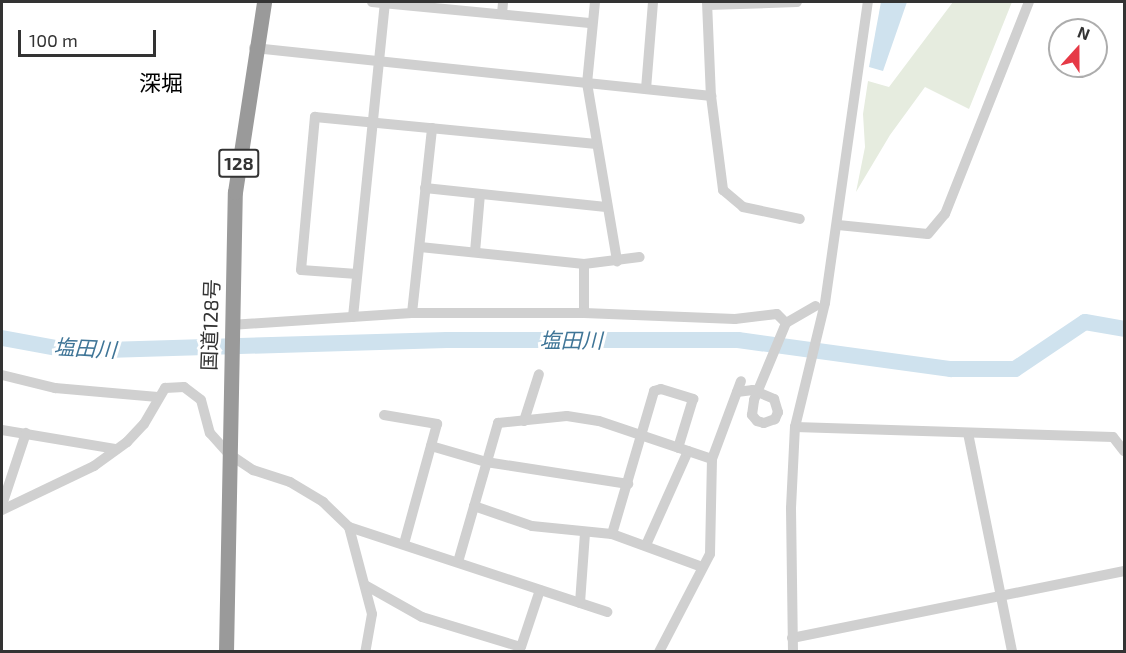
<!DOCTYPE html>
<meta charset="utf-8">
<style>
body{margin:0}
#map{position:relative;width:1126px;height:653px;overflow:hidden;background:#fff;font-family:"Exo 2","Noto Sans JP",sans-serif}
div>[style]{position:absolute}
.green>*{inset:0;background:#e6ecdf}
.water>*{inset:0;background:#cfe2ee}
.river>*{height:16px;margin:-8px;padding:0 8px;transform-origin:8px;border-radius:8px;background:#cfe2ee}
.minor>*{height:10px;margin:-5px;padding:0 5px;transform-origin:5px;border-radius:5px;background:#d0d0d0}
.highway>*{height:15px;margin:-7.5px;padding:0 7.5px;transform-origin:7.5px;border-radius:7.5px;background:#9a9a9a}
.minor-bridge>*{height:10px;margin:-5px;padding:0 5px;transform-origin:5px;border-radius:5px;background:#d0d0d0}
span{translate:-50% -50%;white-space:nowrap;text-align:center;line-height:1.15;-webkit-text-stroke:6px #fff;paint-order:stroke}
.shield-label span{padding:2px 4px;background:#fff;border:2px solid;border-radius:4px;-webkit-text-stroke-width:0}
.shield-label{font-size:18px;color:#333;font-weight:700}
.street-label{font-size:20px;color:#333}
.water-label{font-size:21px;color:#3f7597;font-style:italic}
.quarter-label{font-size:22px;color:#000}
.frame{position:absolute;inset:0;border:3px solid #333;pointer-events:none}
.north{position:absolute;left:1048px;top:18px;width:60px;height:60px;box-sizing:border-box;background:#fff;border:2px solid #adadad;border-radius:50%;rotate:21deg;font-size:16px;font-weight:700;line-height:24px;text-align:center;color:#333}
.north::after{content:'';display:block;margin:auto;width:21px;height:27px;background:#e63946;clip-path:polygon(50% 0,100% 100%,50% 72%,0 100%)}
.scale{position:absolute;left:18px;top:30px;width:138px;height:27px;box-sizing:border-box;border:3px solid #333;border-top:0;padding-left:8px;font-size:18px;line-height:21px;white-space:nowrap;color:#333;-webkit-text-stroke:4px #fff;paint-order:stroke}
</style>
<div id="map">
<div class="green">
<i style="clip-path:polygon(953px 2px,1012px 2px,969px 109px,925px 87px,890px 135px,856px 192px,865px 147px,863px 114px,868px 81px,889px 87px)"></i>
</div>
<div class="water">
<i style="clip-path:polygon(881px 2px,907px 2px,883px 71px,869px 67px)"></i>
</div>
<div class="river">
<i style="left:2px;top:338px;width:72px;rotate:10.4deg"></i>
<i style="left:73px;top:351px;width:374px;rotate:-1.7deg"></i>
<i style="left:447px;top:340px;width:291px"></i>
<i style="left:738px;top:340px;width:215px;rotate:7.8deg"></i>
<i style="left:951px;top:369px;width:64px"></i>
<i style="left:1015px;top:369px;width:84px;rotate:-33.9deg"></i>
<i style="left:1085px;top:322px;width:40px;rotate:10deg"></i>
</div>
<div class="minor">
<i style="left:372px;top:2px;width:221px;rotate:5.5deg"></i>
<i style="left:595px;top:2px;width:81px;rotate:95.6deg"></i>
<i style="left:587px;top:83px;width:181px;rotate:80.4deg"></i>
<i style="left:707px;top:2px;width:94px;rotate:87.6deg"></i>
<i style="left:711px;top:96px;width:95px;rotate:82.7deg"></i>
<i style="left:723px;top:190px;width:26px;rotate:40deg"></i>
<i style="left:743px;top:207px;width:58px;rotate:11.9deg"></i>
<i style="left:708px;top:5px;width:89px;rotate:-1.9deg"></i>
<i style="left:502px;top:14px;width:12px;rotate:-85deg"></i>
<i style="left:254px;top:48px;width:460px;rotate:6deg"></i>
<i style="left:646px;top:89px;width:87px;rotate:-85.4deg"></i>
<i style="left:425px;top:188px;width:182px;rotate:6deg"></i>
<i style="left:838px;top:225px;width:90px;rotate:5.7deg"></i>
<i style="left:928px;top:234px;width:26px;rotate:-50deg"></i>
<i style="left:945px;top:214px;width:228px;rotate:-68.4deg"></i>
<i style="left:420px;top:247px;width:165px;rotate:5.9deg"></i>
<i style="left:584px;top:264px;width:56px;rotate:-7.1deg"></i>
<i style="left:475px;top:252px;width:58px;rotate:-85.1deg"></i>
<i style="left:357px;top:274px;width:56px;rotate:-175.9deg"></i>
<i style="left:301px;top:270px;width:154px;rotate:-84.8deg"></i>
<i style="left:315px;top:117px;width:280px;rotate:5.5deg"></i>
<i style="left:412px;top:313px;width:186px;rotate:-83.8deg"></i>
<i style="left:584px;top:313px;width:49px;rotate:-90deg"></i>
<i style="left:353px;top:317px;width:317px;rotate:-84.2deg"></i>
<i style="left:231px;top:325px;width:181px;rotate:-3.8deg"></i>
<i style="left:412px;top:313px;width:172px"></i>
<i style="left:584px;top:313px;width:151px;rotate:2.3deg"></i>
<i style="left:735px;top:319px;width:42px;rotate:-6.8deg"></i>
<i style="left:777px;top:314px;width:13px;rotate:45deg"></i>
<i style="left:786px;top:323px;width:34px;rotate:-30deg"></i>
<i style="left:2px;top:375px;width:55px;rotate:13.8deg"></i>
<i style="left:55px;top:388px;width:103px;rotate:5deg"></i>
<i style="left:737px;top:392px;width:16px;rotate:-7deg"></i>
<i style="left:753px;top:390px;width:23px;rotate:23deg"></i>
<i style="left:774px;top:399px;width:14px;rotate:73deg"></i>
<i style="left:778px;top:412px;width:8px;rotate:113deg"></i>
<i style="left:775px;top:419px;width:12px;rotate:160deg"></i>
<i style="left:764px;top:423px;width:7px;rotate:-164deg"></i>
<i style="left:757px;top:421px;width:8px;rotate:-130deg"></i>
<i style="left:752px;top:415px;width:15px;rotate:-82deg"></i>
<i style="left:384px;top:415px;width:54px;rotate:9.6deg"></i>
<i style="left:437px;top:424px;width:124px;rotate:105.4deg"></i>
<i style="left:524px;top:421px;width:49px;rotate:-72.3deg"></i>
<i style="left:795px;top:427px;width:318px;rotate:1.8deg"></i>
<i style="left:1113px;top:437px;width:18px;rotate:52deg"></i>
<i style="left:2px;top:430px;width:116px;rotate:9.5deg"></i>
<i style="left:968px;top:433px;width:223px;rotate:78.6deg"></i>
<i style="left:431px;top:446px;width:57px;rotate:16.2deg"></i>
<i style="left:486px;top:462px;width:144px;rotate:8.8deg"></i>
<i style="left:2px;top:505px;width:76px;rotate:-71.6deg"></i>
<i style="left:474px;top:506px;width:61px;rotate:19deg"></i>
<i style="left:532px;top:526px;width:80px;rotate:5.7deg"></i>
<i style="left:612px;top:534px;width:149px;rotate:-73.6deg"></i>
<i style="left:654px;top:391px;width:7px;rotate:-16deg"></i>
<i style="left:661px;top:389px;width:34px;rotate:17deg"></i>
<i style="left:693px;top:399px;width:51px;rotate:107deg"></i>
<i style="left:2px;top:510px;width:102px;rotate:-25.6deg"></i>
<i style="left:94px;top:466px;width:41px;rotate:-36deg"></i>
<i style="left:127px;top:442px;width:25px;rotate:-47deg"></i>
<i style="left:144px;top:424px;width:42px;rotate:-59.7deg"></i>
<i style="left:165px;top:388px;width:19px;rotate:-3deg"></i>
<i style="left:184px;top:387px;width:21px;rotate:37deg"></i>
<i style="left:201px;top:400px;width:34px;rotate:75deg"></i>
<i style="left:210px;top:433px;width:28px;rotate:48deg"></i>
<i style="left:229px;top:454px;width:29px;rotate:34deg"></i>
<i style="left:253px;top:470px;width:39px;rotate:18deg"></i>
<i style="left:290px;top:482px;width:39px;rotate:31deg"></i>
<i style="left:323px;top:502px;width:36px;rotate:44deg"></i>
<i style="left:349px;top:527px;width:90px;rotate:75.2deg"></i>
<i style="left:372px;top:614px;width:39px;rotate:100deg"></i>
<i style="left:349px;top:527px;width:272px;rotate:18.2deg"></i>
<i style="left:612px;top:534px;width:96px;rotate:20.1deg"></i>
<i style="left:646px;top:545px;width:103px;rotate:-65.9deg"></i>
<i style="left:458px;top:562px;width:145px;rotate:-73.9deg"></i>
<i style="left:498px;top:423px;width:69px;rotate:-5.8deg"></i>
<i style="left:567px;top:416px;width:32px;rotate:9deg"></i>
<i style="left:599px;top:421px;width:119px;rotate:18.6deg"></i>
<i style="left:365px;top:585px;width:65px;rotate:29.3deg"></i>
<i style="left:422px;top:617px;width:103px;rotate:16.9deg"></i>
<i style="left:521px;top:647px;width:60px;rotate:-71.6deg"></i>
<i style="left:580px;top:603px;width:70px;rotate:-85.9deg"></i>
<i style="left:792px;top:638px;width:339px;rotate:-11.4deg"></i>
<i style="left:659px;top:652px;width:110px;rotate:-62.5deg"></i>
<i style="left:710px;top:554px;width:95px;rotate:-88.8deg"></i>
<i style="left:712px;top:459px;width:83px;rotate:-69.6deg"></i>
<i style="left:793px;top:652px;width:144px;rotate:-90.8deg"></i>
<i style="left:791px;top:508px;width:81px;rotate:-87.2deg"></i>
<i style="left:795px;top:427px;width:128px;rotate:-76.4deg"></i>
<i style="left:825px;top:303px;width:304px;rotate:-81.9deg"></i>
</div>
<div class="highway">
<i style="left:226px;top:652px;width:460px;rotate:-88.9deg"></i>
<i style="left:235px;top:192px;width:192px;rotate:-81.3deg"></i>
</div>
<div class="minor-bridge">
<i style="left:754px;top:400px;width:83px;rotate:-67.4deg"></i>
</div>
<div class="shield-label">
<span style="left:239px;top:163px">128</span>
</div>
<div class="street-label">
<span style="left:210px;top:325px;rotate:-88deg">国道128号</span>
</div>
<div class="water-label">
<span style="left:571px;top:340px">塩田川</span>
<span style="left:85px;top:348px;rotate:3deg">塩田川</span>
</div>
<div class="quarter-label">
<span style="left:161px;top:83px">深堀</span>
</div>
<div class="frame"></div>
<div class="north">N</div>
<div class="scale">100 m</div>
</div>
